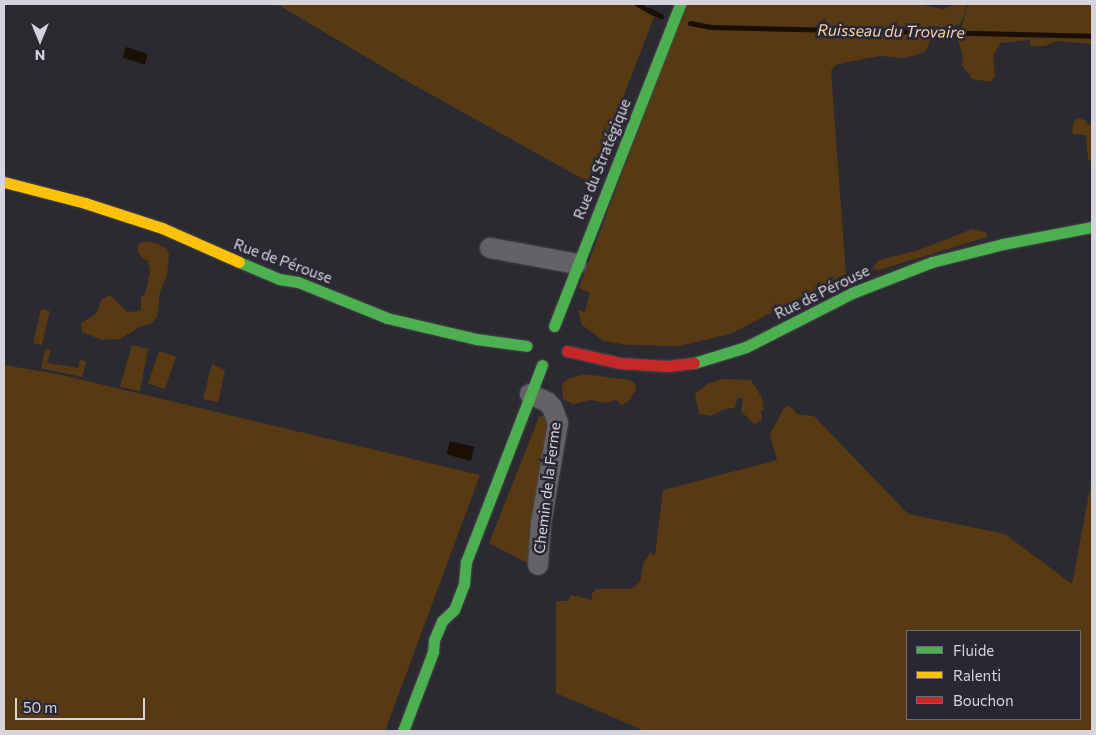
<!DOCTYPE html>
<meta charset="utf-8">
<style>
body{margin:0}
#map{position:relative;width:1096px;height:735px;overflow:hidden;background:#2b2a31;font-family:Commissioner,sans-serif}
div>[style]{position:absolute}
.green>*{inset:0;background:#573a13;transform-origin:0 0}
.water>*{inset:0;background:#1b0e04;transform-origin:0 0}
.stream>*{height:5px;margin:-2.5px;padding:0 2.5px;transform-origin:2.5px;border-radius:2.5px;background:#1b0e04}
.roads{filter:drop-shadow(0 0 1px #47464b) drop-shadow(0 0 1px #47464b)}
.street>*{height:20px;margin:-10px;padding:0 10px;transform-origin:10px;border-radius:10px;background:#636267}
.fast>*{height:11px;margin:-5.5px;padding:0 5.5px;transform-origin:5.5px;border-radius:5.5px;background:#4caf50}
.slow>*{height:11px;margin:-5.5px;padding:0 5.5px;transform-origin:5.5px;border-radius:5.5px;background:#ffc107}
.jam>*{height:11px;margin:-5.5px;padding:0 5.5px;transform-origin:5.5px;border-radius:5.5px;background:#c62828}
span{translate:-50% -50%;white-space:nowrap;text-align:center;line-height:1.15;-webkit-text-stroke:5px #2a2734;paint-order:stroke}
.street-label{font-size:15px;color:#d5d3db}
.water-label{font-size:16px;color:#f9d0a3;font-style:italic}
.frame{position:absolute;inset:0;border:5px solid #d5d3db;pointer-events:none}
.legend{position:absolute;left:906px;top:630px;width:175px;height:90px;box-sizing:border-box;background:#2a2734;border:1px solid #6e6c77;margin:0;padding:6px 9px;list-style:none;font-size:15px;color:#d5d3db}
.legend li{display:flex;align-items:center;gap:10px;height:25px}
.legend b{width:25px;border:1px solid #6e6c77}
.north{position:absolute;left:15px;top:15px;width:50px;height:50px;-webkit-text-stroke:4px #2a2734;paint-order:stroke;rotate:180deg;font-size:14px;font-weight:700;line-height:20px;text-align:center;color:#d5d3db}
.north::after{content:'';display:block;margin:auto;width:18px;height:22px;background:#d5d3db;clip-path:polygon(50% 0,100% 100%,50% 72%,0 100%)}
.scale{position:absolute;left:15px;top:698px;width:130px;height:22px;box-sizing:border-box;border:2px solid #d5d3db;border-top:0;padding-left:6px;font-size:15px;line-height:18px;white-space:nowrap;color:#d5d3db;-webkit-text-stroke:4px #2a2734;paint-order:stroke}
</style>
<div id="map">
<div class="green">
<i style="clip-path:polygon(277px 4px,649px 4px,646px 13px,654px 17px,590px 183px,398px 76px)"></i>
<i style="clip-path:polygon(685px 4px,914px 4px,944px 9px,955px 4px,966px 4px,965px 14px,960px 24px,950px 27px,927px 26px,932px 37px,925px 52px,905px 58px,880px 56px,848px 62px,835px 65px,831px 71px,846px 274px,730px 334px,679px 346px,629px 345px,604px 341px,582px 325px,578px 310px,585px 312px,590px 293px,579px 288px)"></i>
<i style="clip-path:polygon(968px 4px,1092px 4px,1092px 44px,1056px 41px,1045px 46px,1031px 46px,1029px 40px,1000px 43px,993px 56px,995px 76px,991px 82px,972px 79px,962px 65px,963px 56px,958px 41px)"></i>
<i style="clip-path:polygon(1079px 118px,1086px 121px,1088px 126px,1092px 123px,1092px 162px,1088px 159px,1086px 135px,1073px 134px,1072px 128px,1075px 120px)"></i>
<i style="clip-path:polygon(972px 229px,986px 232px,987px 237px,879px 270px,872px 269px,879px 260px,919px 250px)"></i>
<i style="clip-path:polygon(146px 241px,156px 243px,167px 249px,169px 255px,167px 275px,160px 292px,157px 317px,151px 324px,141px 326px,120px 339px,102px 340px,82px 332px,81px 323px,96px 314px,102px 299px,110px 295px,126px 311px,135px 312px,141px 310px,141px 297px,145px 294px,150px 272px,148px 261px,143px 259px,138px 252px,138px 244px)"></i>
<i style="left:41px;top:309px;width:9px;height:35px;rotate:13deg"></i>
<i style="clip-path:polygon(132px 345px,148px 349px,140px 391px,120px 387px)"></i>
<i style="clip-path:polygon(45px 349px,51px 350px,47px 363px,78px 368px,80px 360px,86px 361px,82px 377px,41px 368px)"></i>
<i style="left:159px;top:351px;width:18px;height:34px;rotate:19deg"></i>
<i style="clip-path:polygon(212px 364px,225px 370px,218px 402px,203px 399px)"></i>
<i style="clip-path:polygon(4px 365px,62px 375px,480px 475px,385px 731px,4px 731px)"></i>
<i style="clip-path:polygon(584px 374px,630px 380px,635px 384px,636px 389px,629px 401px,621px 405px,617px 400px,606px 403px,591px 400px,573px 404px,563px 399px,562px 384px,568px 379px)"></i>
<i style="clip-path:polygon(723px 379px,751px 380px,762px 398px,764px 410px,761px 410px,762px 420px,754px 424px,741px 411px,743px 398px,737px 398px,735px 408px,725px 409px,711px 416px,699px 414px,695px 394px,707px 384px)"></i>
<i style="clip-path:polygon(evenodd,789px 405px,797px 414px,814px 416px,908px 514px,1005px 534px,1072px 584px,1092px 478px,1092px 731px,645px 731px,556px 693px,556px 601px,568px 601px,571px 595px,592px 600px,592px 594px,596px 589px,631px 589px,640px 582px,643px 564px,650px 553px,655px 555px,663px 490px,777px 460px,770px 434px,784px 408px,789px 405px,907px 631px,1080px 631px,1080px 719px,907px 719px,907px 631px)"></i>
<i style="clip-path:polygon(545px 415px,548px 425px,529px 564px,489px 543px,539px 417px)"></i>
</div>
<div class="water">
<i style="left:126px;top:47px;width:23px;height:11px;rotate:18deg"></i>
<i style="left:450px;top:441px;width:25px;height:14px;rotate:14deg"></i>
</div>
<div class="stream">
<i style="left:637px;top:4px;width:27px;rotate:27deg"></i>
<i style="left:690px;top:23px;width:20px;rotate:11deg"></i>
<i style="left:710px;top:27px;width:382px;rotate:1.3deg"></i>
</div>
<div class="roads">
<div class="street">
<i style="left:490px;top:248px;width:88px;rotate:10.4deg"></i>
<i style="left:530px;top:394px;width:19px;rotate:25deg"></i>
<i style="left:547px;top:402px;width:7px;rotate:45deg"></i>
<i style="left:552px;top:407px;width:17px;rotate:69deg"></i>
<i style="left:558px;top:423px;width:102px;rotate:99.6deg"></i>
<i style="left:541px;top:524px;width:41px;rotate:94.2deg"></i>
</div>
<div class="fast">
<i style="left:239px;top:262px;width:43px;rotate:23deg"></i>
<i style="left:279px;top:279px;width:19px;rotate:9deg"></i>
<i style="left:298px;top:282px;width:96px;rotate:22deg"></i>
<i style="left:387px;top:318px;width:91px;rotate:13.3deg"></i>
<i style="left:476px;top:339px;width:51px;rotate:7.8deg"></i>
<i style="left:554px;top:326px;width:346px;rotate:-68.6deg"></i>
<i style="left:694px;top:363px;width:54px;rotate:-17.1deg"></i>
<i style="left:746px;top:347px;width:119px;rotate:-27deg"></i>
<i style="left:852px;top:293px;width:86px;rotate:-21.2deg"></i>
<i style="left:932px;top:262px;width:73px;rotate:-14.2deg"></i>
<i style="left:1003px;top:244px;width:91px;rotate:-10.8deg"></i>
<i style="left:403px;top:731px;width:85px;rotate:-69.2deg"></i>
<i style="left:433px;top:652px;width:12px;rotate:-85deg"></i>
<i style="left:434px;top:640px;width:21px;rotate:-67deg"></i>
<i style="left:442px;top:621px;width:16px;rotate:-43deg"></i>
<i style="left:454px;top:610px;width:28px;rotate:-69deg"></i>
<i style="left:464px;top:584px;width:22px;rotate:-85deg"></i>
<i style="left:466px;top:562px;width:211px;rotate:-68.9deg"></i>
</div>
<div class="slow">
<i style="left:4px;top:182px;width:84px;rotate:14.5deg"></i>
<i style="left:85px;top:203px;width:81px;rotate:18deg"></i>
<i style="left:162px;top:228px;width:84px;rotate:23.8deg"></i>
</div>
<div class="jam">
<i style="left:567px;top:351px;width:54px;rotate:12.8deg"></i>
<i style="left:620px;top:363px;width:48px;rotate:3.6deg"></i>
<i style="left:668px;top:366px;width:26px;rotate:-7deg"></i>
</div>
</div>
<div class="street-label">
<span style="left:602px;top:159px;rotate:-68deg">Rue du Stratégique</span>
<span style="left:283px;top:261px;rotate:20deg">Rue de Pérouse</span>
<span style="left:822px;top:292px;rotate:-26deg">Rue de Pérouse</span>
<span style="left:547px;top:488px;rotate:-83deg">Chemin de la Ferme</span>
</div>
<div class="water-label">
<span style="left:891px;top:31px;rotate:1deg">Ruisseau du Trovaire</span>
</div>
<div class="frame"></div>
<ul class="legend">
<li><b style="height:6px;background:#4caf50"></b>Fluide</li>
<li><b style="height:6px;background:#ffc107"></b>Ralenti</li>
<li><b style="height:6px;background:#c62828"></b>Bouchon</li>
</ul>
<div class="north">N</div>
<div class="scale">50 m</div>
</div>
